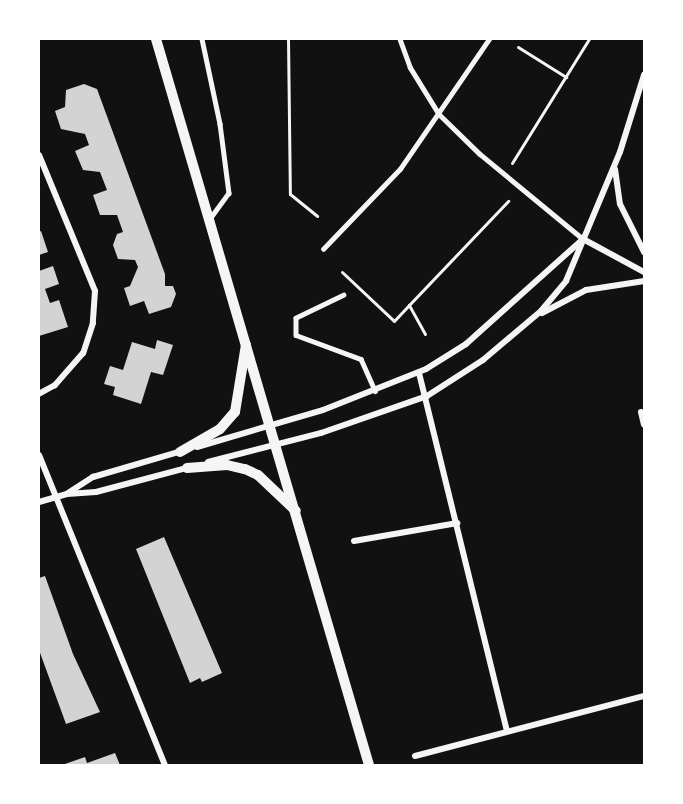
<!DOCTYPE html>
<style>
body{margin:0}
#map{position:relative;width:683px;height:804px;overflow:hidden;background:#111;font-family:"DM Sans",sans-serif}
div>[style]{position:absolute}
.building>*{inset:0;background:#d3d3d3}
.path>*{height:3px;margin:-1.5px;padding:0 1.5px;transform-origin:1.5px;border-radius:1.5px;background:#f5f5f5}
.service>*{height:4.5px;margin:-2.25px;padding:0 2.25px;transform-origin:2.25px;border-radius:2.25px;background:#f5f5f5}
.minor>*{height:6px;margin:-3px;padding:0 3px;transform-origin:3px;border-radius:3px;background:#f5f5f5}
.tertiary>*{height:10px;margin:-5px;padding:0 5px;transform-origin:5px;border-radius:5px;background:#f5f5f5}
span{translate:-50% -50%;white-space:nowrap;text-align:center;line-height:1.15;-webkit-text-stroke:6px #fff;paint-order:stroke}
.frame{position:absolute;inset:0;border:40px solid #fff;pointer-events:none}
</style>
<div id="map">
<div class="building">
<i style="clip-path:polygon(84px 84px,97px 89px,165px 274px,165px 286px,173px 286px,176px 294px,171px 307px,149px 314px,144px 301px,130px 306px,124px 288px,130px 286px,138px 267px,135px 260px,118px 259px,113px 245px,117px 234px,123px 232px,117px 215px,100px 215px,93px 195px,107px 190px,100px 172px,83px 170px,75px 151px,89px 145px,85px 134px,61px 129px,55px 111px,65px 107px,66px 90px)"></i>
<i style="clip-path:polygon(41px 231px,48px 252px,39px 255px,39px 232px)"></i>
<i style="clip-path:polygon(53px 266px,59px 284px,45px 289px,50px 303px,59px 300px,68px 327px,39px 336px,39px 271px)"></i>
<i style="clip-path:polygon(157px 340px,173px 345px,163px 375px,151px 372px,141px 404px,113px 395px,115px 387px,104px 384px,110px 366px,123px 370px,132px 342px,155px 349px)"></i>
<i style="clip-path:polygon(164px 537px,222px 673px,202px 682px,200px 678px,190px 683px,136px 549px)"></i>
<i style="clip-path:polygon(45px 576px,73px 654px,100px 712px,66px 724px,39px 650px,39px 578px)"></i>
<i style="clip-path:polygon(115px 753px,120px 765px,62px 765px,85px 757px,87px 763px)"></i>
</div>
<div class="path">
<i style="left:288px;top:39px;width:155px;rotate:89.3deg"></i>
<i style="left:290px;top:194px;width:35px;rotate:39deg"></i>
<i style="left:518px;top:47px;width:57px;rotate:32deg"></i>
<i style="left:512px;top:163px;width:146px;rotate:-58.2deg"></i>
<i style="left:342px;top:272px;width:71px;rotate:43.3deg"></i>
<i style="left:394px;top:321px;width:22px;rotate:-47deg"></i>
<i style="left:425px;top:334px;width:33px;rotate:-119deg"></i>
<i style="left:409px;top:305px;width:144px;rotate:-46.4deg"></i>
</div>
<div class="service">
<i style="left:202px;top:39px;width:87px;rotate:78deg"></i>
<i style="left:220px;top:124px;width:70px;rotate:82.6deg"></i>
<i style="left:229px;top:193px;width:31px;rotate:126deg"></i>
<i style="left:400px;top:39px;width:30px;rotate:70deg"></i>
<i style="left:410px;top:67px;width:55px;rotate:58.3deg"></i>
<i style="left:439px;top:114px;width:57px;rotate:44.3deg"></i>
<i style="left:480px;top:154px;width:134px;rotate:39.5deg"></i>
<i style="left:323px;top:249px;width:111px;rotate:-46.1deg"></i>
<i style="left:400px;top:169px;width:158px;rotate:-55.6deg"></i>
<i style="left:344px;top:295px;width:53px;rotate:154.4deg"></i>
<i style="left:296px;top:318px;width:17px;rotate:90deg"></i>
<i style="left:296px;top:335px;width:69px;rotate:20.3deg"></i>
<i style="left:361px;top:359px;width:35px;rotate:66deg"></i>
</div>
<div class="minor">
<i style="left:39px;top:155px;width:147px;rotate:67.6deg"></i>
<i style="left:95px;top:291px;width:32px;rotate:94deg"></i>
<i style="left:93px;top:323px;width:32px;rotate:108deg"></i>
<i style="left:83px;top:353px;width:43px;rotate:131.2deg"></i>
<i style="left:55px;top:385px;width:18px;rotate:151deg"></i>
<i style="left:615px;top:169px;width:35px;rotate:82deg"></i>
<i style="left:620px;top:204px;width:54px;rotate:63.4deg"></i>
<i style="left:583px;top:239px;width:69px;rotate:28.4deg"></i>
<i style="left:542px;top:313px;width:50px;rotate:-27.6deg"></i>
<i style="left:586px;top:290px;width:59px;rotate:-8.8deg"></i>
<i style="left:419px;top:373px;width:368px;rotate:76.2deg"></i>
<i style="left:641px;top:412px;width:13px;rotate:77deg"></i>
<i style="left:197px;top:447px;width:131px;rotate:-16.4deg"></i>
<i style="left:323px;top:410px;width:111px;rotate:-21.7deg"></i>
<i style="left:426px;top:369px;width:47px;rotate:-32deg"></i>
<i style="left:466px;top:344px;width:157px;rotate:-41.9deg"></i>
<i style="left:39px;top:455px;width:335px;rotate:67.9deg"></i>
<i style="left:208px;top:462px;width:117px;rotate:-14.4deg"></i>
<i style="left:321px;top:433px;width:112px;rotate:-19.2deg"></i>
<i style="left:427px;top:396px;width:67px;rotate:-32.7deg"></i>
<i style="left:483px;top:360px;width:76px;rotate:-40.2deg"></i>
<i style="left:541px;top:311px;width:39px;rotate:-50deg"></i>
<i style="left:566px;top:281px;width:140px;rotate:-67.3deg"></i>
<i style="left:620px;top:152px;width:81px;rotate:-72.7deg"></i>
<i style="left:68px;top:493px;width:30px;rotate:-33deg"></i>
<i style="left:93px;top:477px;width:93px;rotate:-16.3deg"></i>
<i style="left:39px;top:502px;width:29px;rotate:-16deg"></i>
<i style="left:67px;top:494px;width:29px;rotate:-4deg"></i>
<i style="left:96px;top:492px;width:97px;rotate:-14.9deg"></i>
<i style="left:354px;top:541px;width:105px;rotate:-9.9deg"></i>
<i style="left:415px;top:756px;width:237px;rotate:-14.7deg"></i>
</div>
<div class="tertiary">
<i style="left:156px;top:39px;width:757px;rotate:73.65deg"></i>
<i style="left:180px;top:452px;width:46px;rotate:-29.9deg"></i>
<i style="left:220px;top:429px;width:23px;rotate:-49deg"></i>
<i style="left:235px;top:412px;width:68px;rotate:-80.7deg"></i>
<i style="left:187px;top:468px;width:40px;rotate:-4.3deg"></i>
<i style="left:227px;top:465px;width:18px;rotate:13deg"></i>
<i style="left:245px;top:469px;width:14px;rotate:25deg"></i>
<i style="left:258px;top:475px;width:52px;rotate:43.5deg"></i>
</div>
<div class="frame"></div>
</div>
